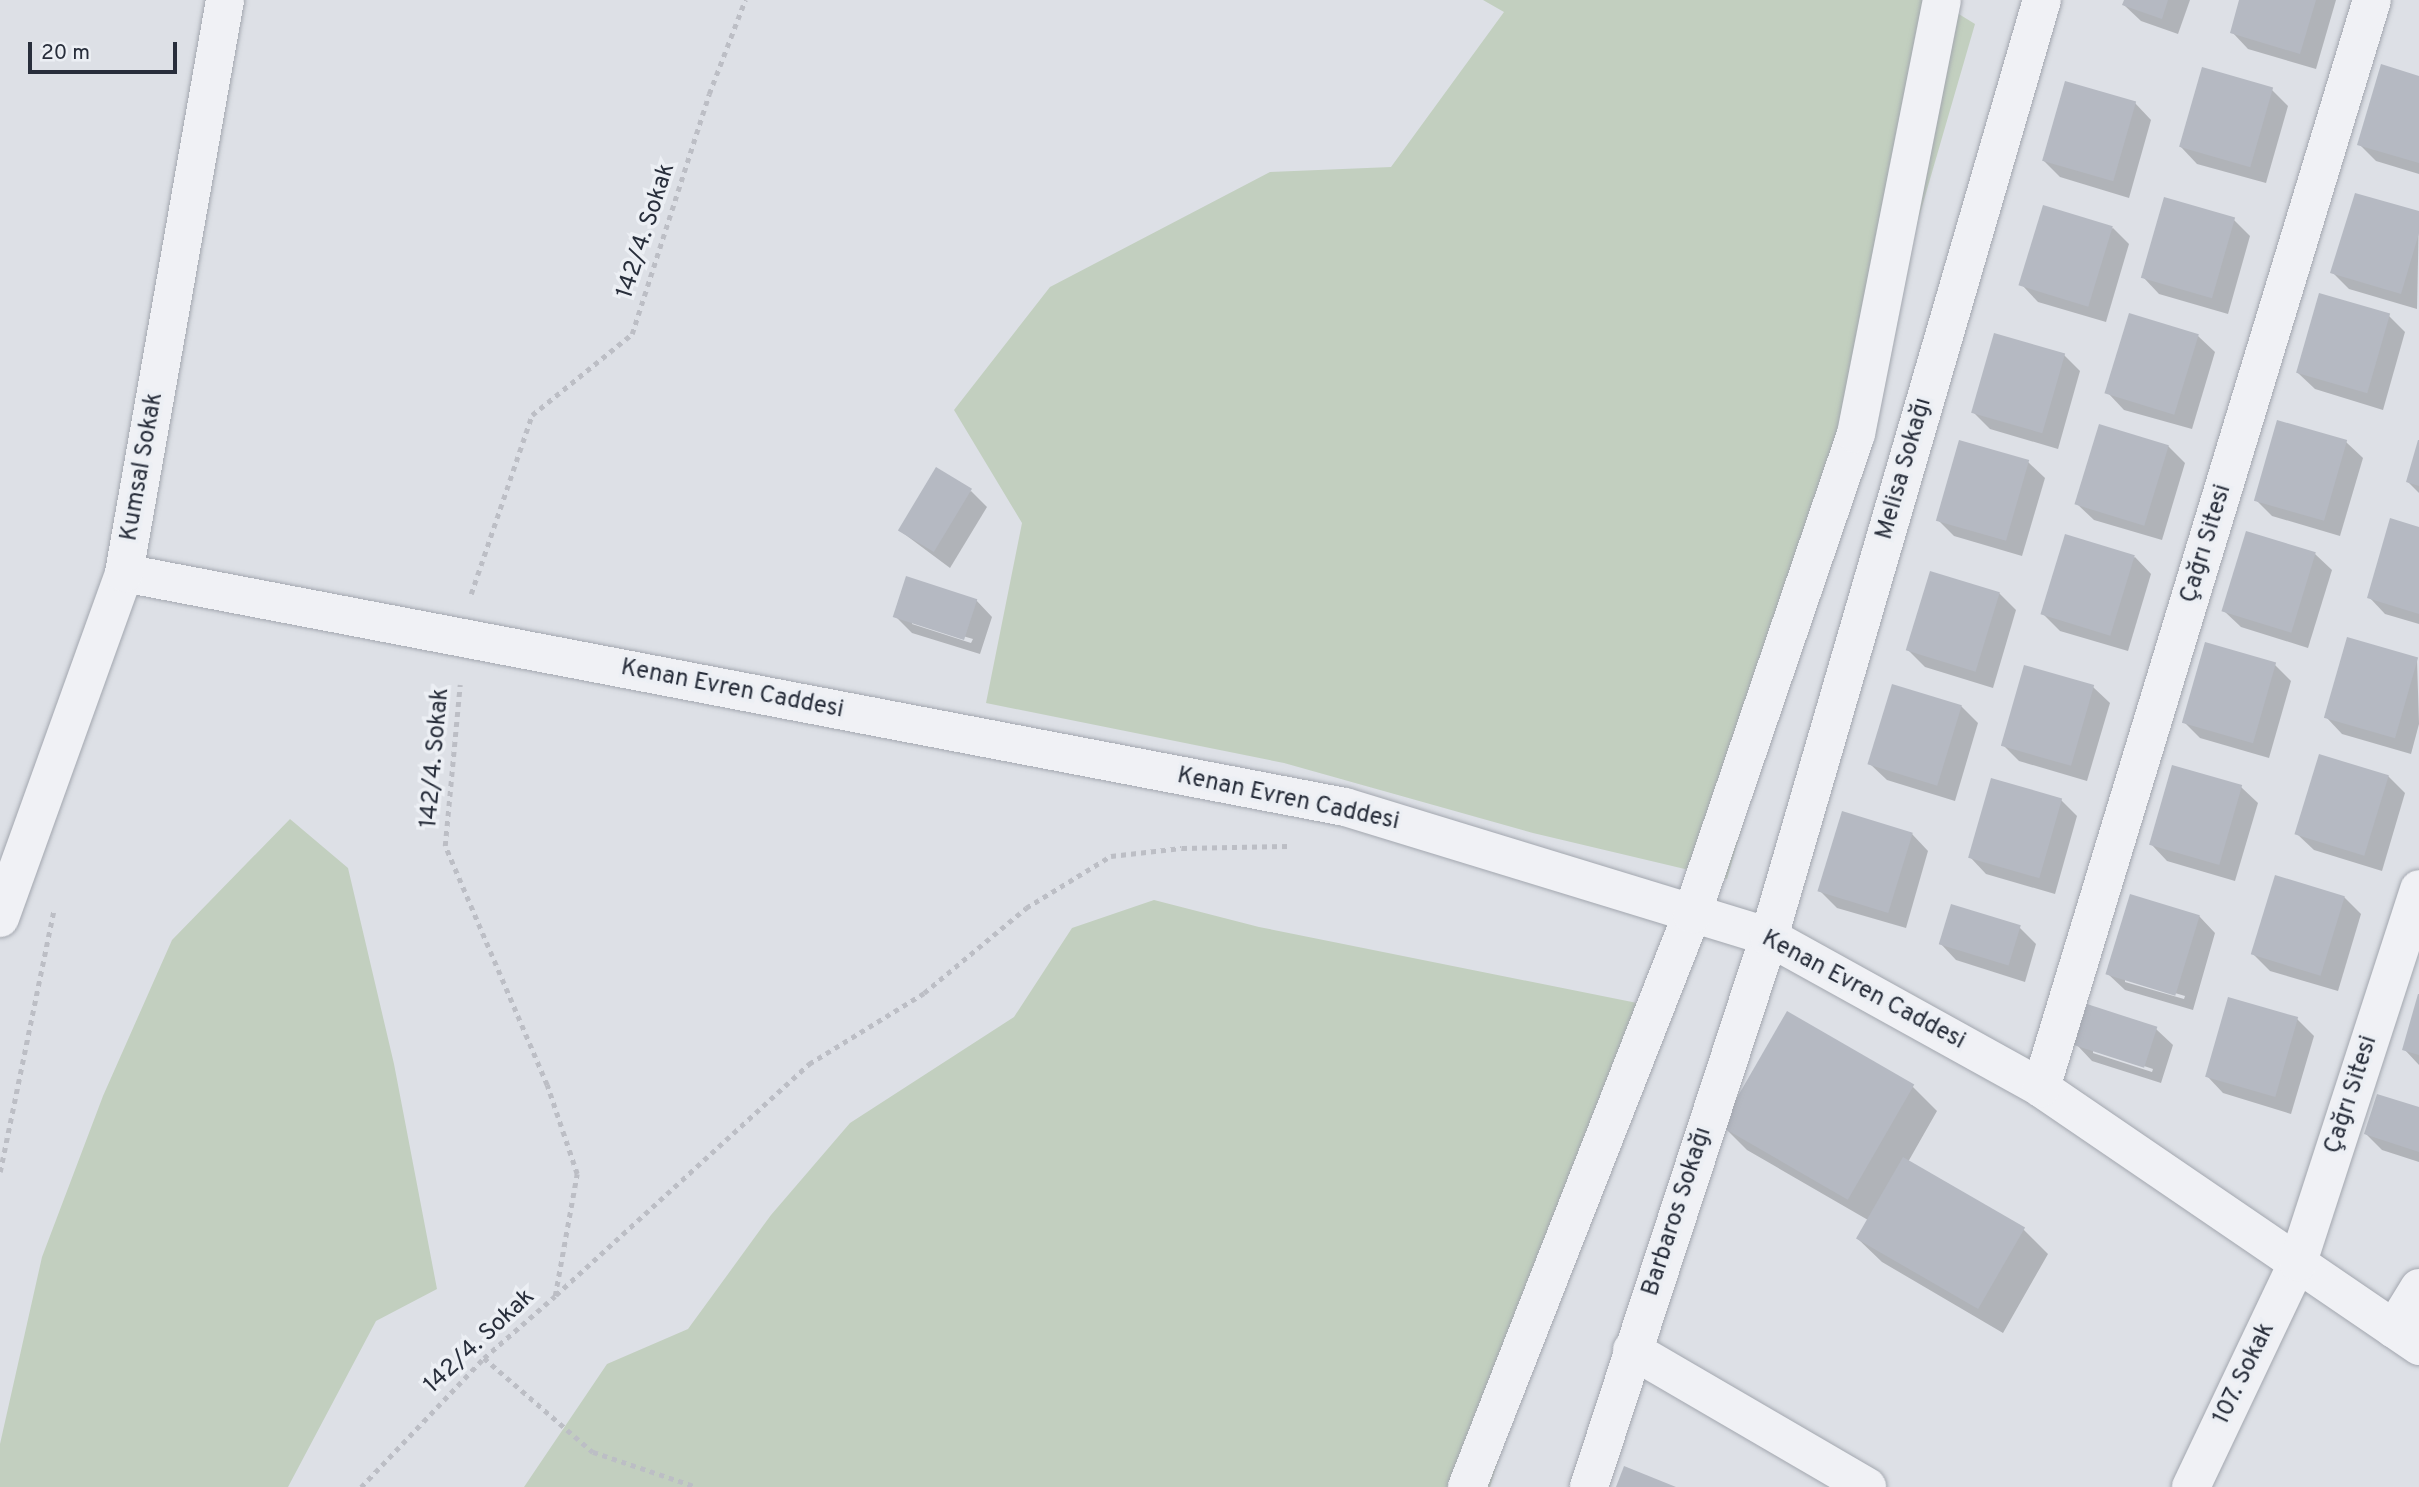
<!DOCTYPE html>
<meta charset="utf-8">
<style>
body{margin:0}
#map{position:relative;width:2419px;height:1487px;overflow:hidden;background:#dde0e6;font-family:Overpass,sans-serif}
div>[style]{position:absolute}
.green>*{inset:0;background:#c2cfbf}
.shadow>*{inset:0;background:#0003}
.building>*{inset:0;background:#b5b9c2;transform-origin:0 0}
.path>*{height:4.5px;margin-top:-2.25px;transform-origin:0;background:repeating-linear-gradient(90deg,#bcbec5 0 5px,transparent 0 10px)}
.roads{filter:drop-shadow(0 0 2px #a3a7af) drop-shadow(0 0 2px #a3a7af)}
.minor>*{height:38px;margin:-19px;padding:0 19px;transform-origin:19px;border-radius:19px;background:#f0f1f5}
span{translate:-50% -50%;white-space:nowrap;text-align:center;line-height:1.15;-webkit-text-stroke:7px #eceff4;paint-order:stroke}
.street-label{font-size:24px;color:#282e3b}
.scale{position:absolute;left:28px;top:42px;width:149px;height:32px;box-sizing:border-box;border:4px solid #282e3b;border-top:0;padding-left:9px;font-size:21px;line-height:24px;white-space:nowrap;color:#282e3b;-webkit-text-stroke:5px #eceff4;paint-order:stroke}
</style>
<div id="map">
<div class="green">
<i style="clip-path:polygon(1483px 0,1936px 0,1975px 24px,1727px 879px,1533px 833px,1284px 763px,986px 703px,1022px 523px,954px 410px,1050px 287px,1270px 172px,1391px 167px,1504px 12px)"></i>
<i style="clip-path:polygon(290px 819px,348px 868px,394px 1064px,437px 1289px,376px 1321px,288px 1487px,0 1487px,0 1444px,42px 1257px,103px 1096px,172px 940px)"></i>
<i style="clip-path:polygon(1154px 900px,1259px 927px,1662px 1008px,1549px 1294px,1490px 1487px,524px 1487px,607px 1364px,688px 1329px,771px 1215px,850px 1123px,1014px 1017px,1072px 928px)"></i>
</div>
<div class="shadow">
<i style="clip-path:polygon(2126px 0,2190px 0,2178px 34px,2141px 21px,2124px 5px)"></i>
<i style="clip-path:polygon(2241px 0,2336px 0,2316px 69px,2248px 49px,2232px 32px)"></i>
<i style="clip-path:polygon(2419px 77px,2419px 174px,2376px 161px,2359px 144px)"></i>
<i style="clip-path:polygon(2272px 90px,2288px 106px,2266px 183px,2197px 164px,2181px 147px)"></i>
<i style="clip-path:polygon(2135px 103px,2151px 120px,2129px 198px,2060px 177px,2044px 161px)"></i>
<i style="clip-path:polygon(2419px 213px,2417px 309px,2349px 289px,2332px 272px)"></i>
<i style="clip-path:polygon(2234px 220px,2250px 236px,2228px 314px,2159px 294px,2143px 277px)"></i>
<i style="clip-path:polygon(2113px 228px,2129px 244px,2106px 322px,2038px 302px,2022px 285px)"></i>
<i style="clip-path:polygon(2389px 316px,2405px 332px,2383px 410px,2315px 389px,2298px 373px)"></i>
<i style="clip-path:polygon(2198px 336px,2215px 352px,2192px 429px,2124px 410px,2108px 393px)"></i>
<i style="clip-path:polygon(2064px 355px,2080px 371px,2058px 449px,1990px 429px,1973px 412px)"></i>
<i style="clip-path:polygon(2346px 442px,2363px 458px,2340px 536px,2272px 516px,2255px 499px)"></i>
<i style="clip-path:polygon(2419px 444px,2419px 493px,2408px 482px)"></i>
<i style="clip-path:polygon(2168px 446px,2185px 463px,2162px 540px,2094px 520px,2077px 504px)"></i>
<i style="clip-path:polygon(2028px 462px,2045px 478px,2022px 556px,1954px 536px,1937px 519px)"></i>
<i style="clip-path:polygon(971px 491px,987px 507px,950px 568px,899px 530px)"></i>
<i style="clip-path:polygon(2419px 528px,2419px 624px,2385px 614px,2369px 597px)"></i>
<i style="clip-path:polygon(2315px 554px,2332px 570px,2308px 648px,2241px 627px,2224px 611px)"></i>
<i style="clip-path:polygon(2135px 557px,2151px 574px,2128px 651px,2060px 631px,2044px 615px)"></i>
<i style="clip-path:polygon(1999px 593px,2016px 610px,1993px 688px,1925px 667px,1909px 651px)"></i>
<i style="clip-path:polygon(evenodd,976px 600px,992px 617px,980px 654px,912px 633px,895px 616px,976px 600px,912px 621px,973px 639px,971px 643px,912px 624px,912px 621px)"></i>
<i style="clip-path:polygon(2417px 660px,2419px 724px,2411px 754px,2342px 734px,2326px 717px)"></i>
<i style="clip-path:polygon(2275px 665px,2291px 681px,2269px 758px,2200px 738px,2184px 722px)"></i>
<i style="clip-path:polygon(2093px 687px,2110px 703px,2087px 781px,2019px 761px,2002px 744px)"></i>
<i style="clip-path:polygon(1961px 706px,1978px 723px,1955px 801px,1887px 780px,1870px 764px)"></i>
<i style="clip-path:polygon(2388px 776px,2405px 793px,2382px 871px,2314px 850px,2297px 834px)"></i>
<i style="clip-path:polygon(2241px 787px,2258px 803px,2235px 881px,2167px 861px,2151px 844px)"></i>
<i style="clip-path:polygon(2061px 800px,2077px 816px,2055px 894px,1986px 874px,1970px 857px)"></i>
<i style="clip-path:polygon(1912px 834px,1928px 851px,1906px 928px,1837px 908px,1821px 892px)"></i>
<i style="clip-path:polygon(2344px 897px,2361px 914px,2338px 991px,2270px 971px,2254px 955px)"></i>
<i style="clip-path:polygon(evenodd,2199px 916px,2215px 933px,2193px 1010px,2125px 990px,2108px 974px,2199px 916px,2125px 978px,2185px 996px,2184px 999px,2125px 982px,2125px 978px)"></i>
<i style="clip-path:polygon(2020px 928px,2036px 944px,2025px 982px,1956px 960px,1940px 943px)"></i>
<i style="clip-path:polygon(2419px 998px,2419px 1065px,2404px 1049px)"></i>
<i style="clip-path:polygon(2297px 1019px,2314px 1036px,2291px 1114px,2223px 1093px,2207px 1076px)"></i>
<i style="clip-path:polygon(evenodd,2156px 1029px,2173px 1045px,2161px 1083px,2092px 1061px,2076px 1044px,2156px 1029px,2093px 1049px,2153px 1069px,2152px 1072px,2093px 1053px,2093px 1049px)"></i>
<i style="clip-path:polygon(1913px 1087px,1937px 1111px,1908px 1162px,2024px 1230px,2048px 1254px,2003px 1333px,1882px 1262px,1857px 1238px,1868px 1220px,1747px 1150px,1723px 1126px)"></i>
<i style="clip-path:polygon(2419px 1109px,2419px 1162px,2382px 1150px,2366px 1134px)"></i>
</div>
<div class="building">
<i style="clip-path:polygon(2124px 0,2168px 0,2162px 19px,2122px 5px)"></i>
<i style="clip-path:polygon(2239px 0,2316px 0,2300px 54px,2230px 33px)"></i>
<i style="clip-path:polygon(2381px 64px,2419px 76px,2419px 163px,2357px 145px)"></i>
<i style="left:2202px;top:67px;width:74px;height:83px;rotate:16deg"></i>
<i style="left:2065px;top:81px;width:74px;height:83px;rotate:16deg"></i>
<i style="clip-path:polygon(2355px 193px,2419px 211px,2419px 233px,2401px 294px,2330px 273px)"></i>
<i style="left:2164px;top:197px;width:74px;height:84px;rotate:16deg"></i>
<i style="left:2043px;top:205px;width:73px;height:84px;rotate:17deg"></i>
<i style="left:2319px;top:293px;width:74px;height:83px;rotate:16deg"></i>
<i style="left:2129px;top:313px;width:73px;height:84px;rotate:17deg"></i>
<i style="left:1994px;top:333px;width:74px;height:83px;rotate:16deg"></i>
<i style="left:2277px;top:420px;width:73px;height:84px;rotate:16deg"></i>
<i style="left:2099px;top:424px;width:73px;height:84px;rotate:17deg"></i>
<i style="left:1959px;top:440px;width:73px;height:84px;rotate:16deg"></i>
<i style="clip-path:polygon(2418px 440px,2419px 440px,2419px 486px,2406px 482px)"></i>
<i style="left:936px;top:467px;width:42px;height:74px;rotate:31deg"></i>
<i style="clip-path:polygon(2390px 518px,2419px 527px,2419px 614px,2367px 598px)"></i>
<i style="left:2246px;top:531px;width:73px;height:84px;rotate:17deg"></i>
<i style="left:2065px;top:534px;width:73px;height:84px;rotate:17deg"></i>
<i style="left:1930px;top:571px;width:73px;height:83px;rotate:17deg"></i>
<i style="left:906px;top:576px;width:75px;height:43px;rotate:18deg"></i>
<i style="left:2347px;top:637px;width:74px;height:84px;rotate:16deg"></i>
<i style="left:2205px;top:642px;width:74px;height:84px;rotate:16deg"></i>
<i style="left:2024px;top:665px;width:73px;height:84px;rotate:16deg"></i>
<i style="left:1892px;top:684px;width:73px;height:84px;rotate:17deg"></i>
<i style="left:2319px;top:754px;width:73px;height:84px;rotate:17deg"></i>
<i style="left:2172px;top:765px;width:73px;height:83px;rotate:16deg"></i>
<i style="left:1991px;top:778px;width:74px;height:83px;rotate:16deg"></i>
<i style="left:1842px;top:811px;width:74px;height:84px;rotate:17deg"></i>
<i style="left:2275px;top:875px;width:73px;height:83px;rotate:17deg"></i>
<i style="left:2130px;top:894px;width:73px;height:84px;rotate:17deg"></i>
<i style="left:1951px;top:904px;width:73px;height:42px;rotate:17deg"></i>
<i style="clip-path:polygon(2418px 994px,2419px 994px,2419px 1055px,2402px 1050px)"></i>
<i style="left:2228px;top:997px;width:73px;height:83px;rotate:16deg"></i>
<i style="left:2087px;top:1004px;width:74px;height:43px;rotate:18deg"></i>
<i style="left:1787px;top:1011px;width:147px;height:133px;rotate:30deg"></i>
<i style="clip-path:polygon(2377px 1094px,2419px 1107px,2419px 1152px,2364px 1134px)"></i>
<i style="left:1903px;top:1157px;width:141px;height:94px;rotate:30deg"></i>
<i style="clip-path:polygon(1624px 1466px,1676px 1487px,1616px 1487px)"></i>
</div>
<div class="path">
<i style="left:471px;top:594px;width:189px;rotate:-71.2deg"></i>
<i style="left:532px;top:415px;width:129px;rotate:-39deg"></i>
<i style="left:632px;top:334px;width:252px;rotate:-72.2deg"></i>
<i style="left:709px;top:94px;width:101px;rotate:-69deg"></i>
<i style="left:0;top:1172px;width:268px;rotate:-78.4deg"></i>
<i style="left:556px;top:1295px;width:343px;rotate:-42.4deg"></i>
<i style="left:809px;top:1064px;width:135px;rotate:-31.7deg"></i>
<i style="left:924px;top:993px;width:133px;rotate:-39.8deg"></i>
<i style="left:1026px;top:908px;width:100px;rotate:-31.5deg"></i>
<i style="left:1111px;top:856px;width:71px;rotate:-6.4deg"></i>
<i style="left:1182px;top:848px;width:109px;rotate:-1.1deg"></i>
<i style="left:484px;top:1358px;width:144px;rotate:40.8deg"></i>
<i style="left:593px;top:1452px;width:110px;rotate:18.6deg"></i>
<i style="left:361px;top:1487px;width:178px;rotate:-46.4deg"></i>
<i style="left:484px;top:1358px;width:94px;rotate:-41.1deg"></i>
<i style="left:555px;top:1296px;width:124px;rotate:-79.8deg"></i>
<i style="left:577px;top:1174px;width:94px;rotate:-108.6deg"></i>
<i style="left:547px;top:1085px;width:260px;rotate:-113.1deg"></i>
<i style="left:445px;top:846px;width:162px;rotate:-84.7deg"></i>
</div>
<div class="roads">
<div class="minor">
<i style="left:124px;top:573px;width:1243px;rotate:10.85deg"></i>
<i style="left:1345px;top:807px;width:443px;rotate:17deg"></i>
<i style="left:1769px;top:937px;width:311px;rotate:29deg"></i>
<i style="left:2041px;top:1088px;width:458px;rotate:34.3deg"></i>
<i style="left:0;top:918px;width:367px;rotate:-70.2deg"></i>
<i style="left:124px;top:573px;width:582px;rotate:-80deg"></i>
<i style="left:2041px;top:1088px;width:1137px;rotate:-73.08deg"></i>
<i style="left:2394px;top:1329px;width:48px;rotate:-58.6deg"></i>
<i style="left:1632px;top:1350px;width:272px;rotate:30.2deg"></i>
<i style="left:1467px;top:1487px;width:616px;rotate:-68.56deg"></i>
<i style="left:1692px;top:914px;width:507px;rotate:-71.14deg"></i>
<i style="left:1856px;top:434px;width:442px;rotate:-78.8deg"></i>
<i style="left:1589px;top:1487px;width:579px;rotate:-71.88deg"></i>
<i style="left:1769px;top:937px;width:976px;rotate:-73.76deg"></i>
<i style="left:2191px;top:1487px;width:249px;rotate:-64.6deg"></i>
<i style="left:2298px;top:1262px;width:392px;rotate:-72deg"></i>
</div>
</div>
<div class="street-label">
<span style="left:647px;top:231px;rotate:-72deg">142/4. Sokak</span>
<span style="left:143px;top:467px;rotate:-80deg">Kumsal Sokak</span>
<span style="left:1905px;top:469px;rotate:-74deg">Melisa Sokağı</span>
<span style="left:2207px;top:544px;rotate:-73deg">Çağrı Sitesi</span>
<span style="left:732px;top:690px;rotate:11deg">Kenan Evren Caddesi</span>
<span style="left:436px;top:758px;rotate:-85deg">142/4. Sokak</span>
<span style="left:1288px;top:800px;rotate:12deg">Kenan Evren Caddesi</span>
<span style="left:1863px;top:991px;rotate:28deg">Kenan Evren Caddesi</span>
<span style="left:2352px;top:1095px;rotate:-72deg">Çağrı Sitesi</span>
<span style="left:1678px;top:1212px;rotate:-72deg">Barbaros Sokağı</span>
<span style="left:480px;top:1342px;rotate:-43deg">142/4. Sokak</span>
<span style="left:2245px;top:1374px;rotate:-64deg">107. Sokak</span>
</div>
<div class="scale">20 m</div>
</div>
